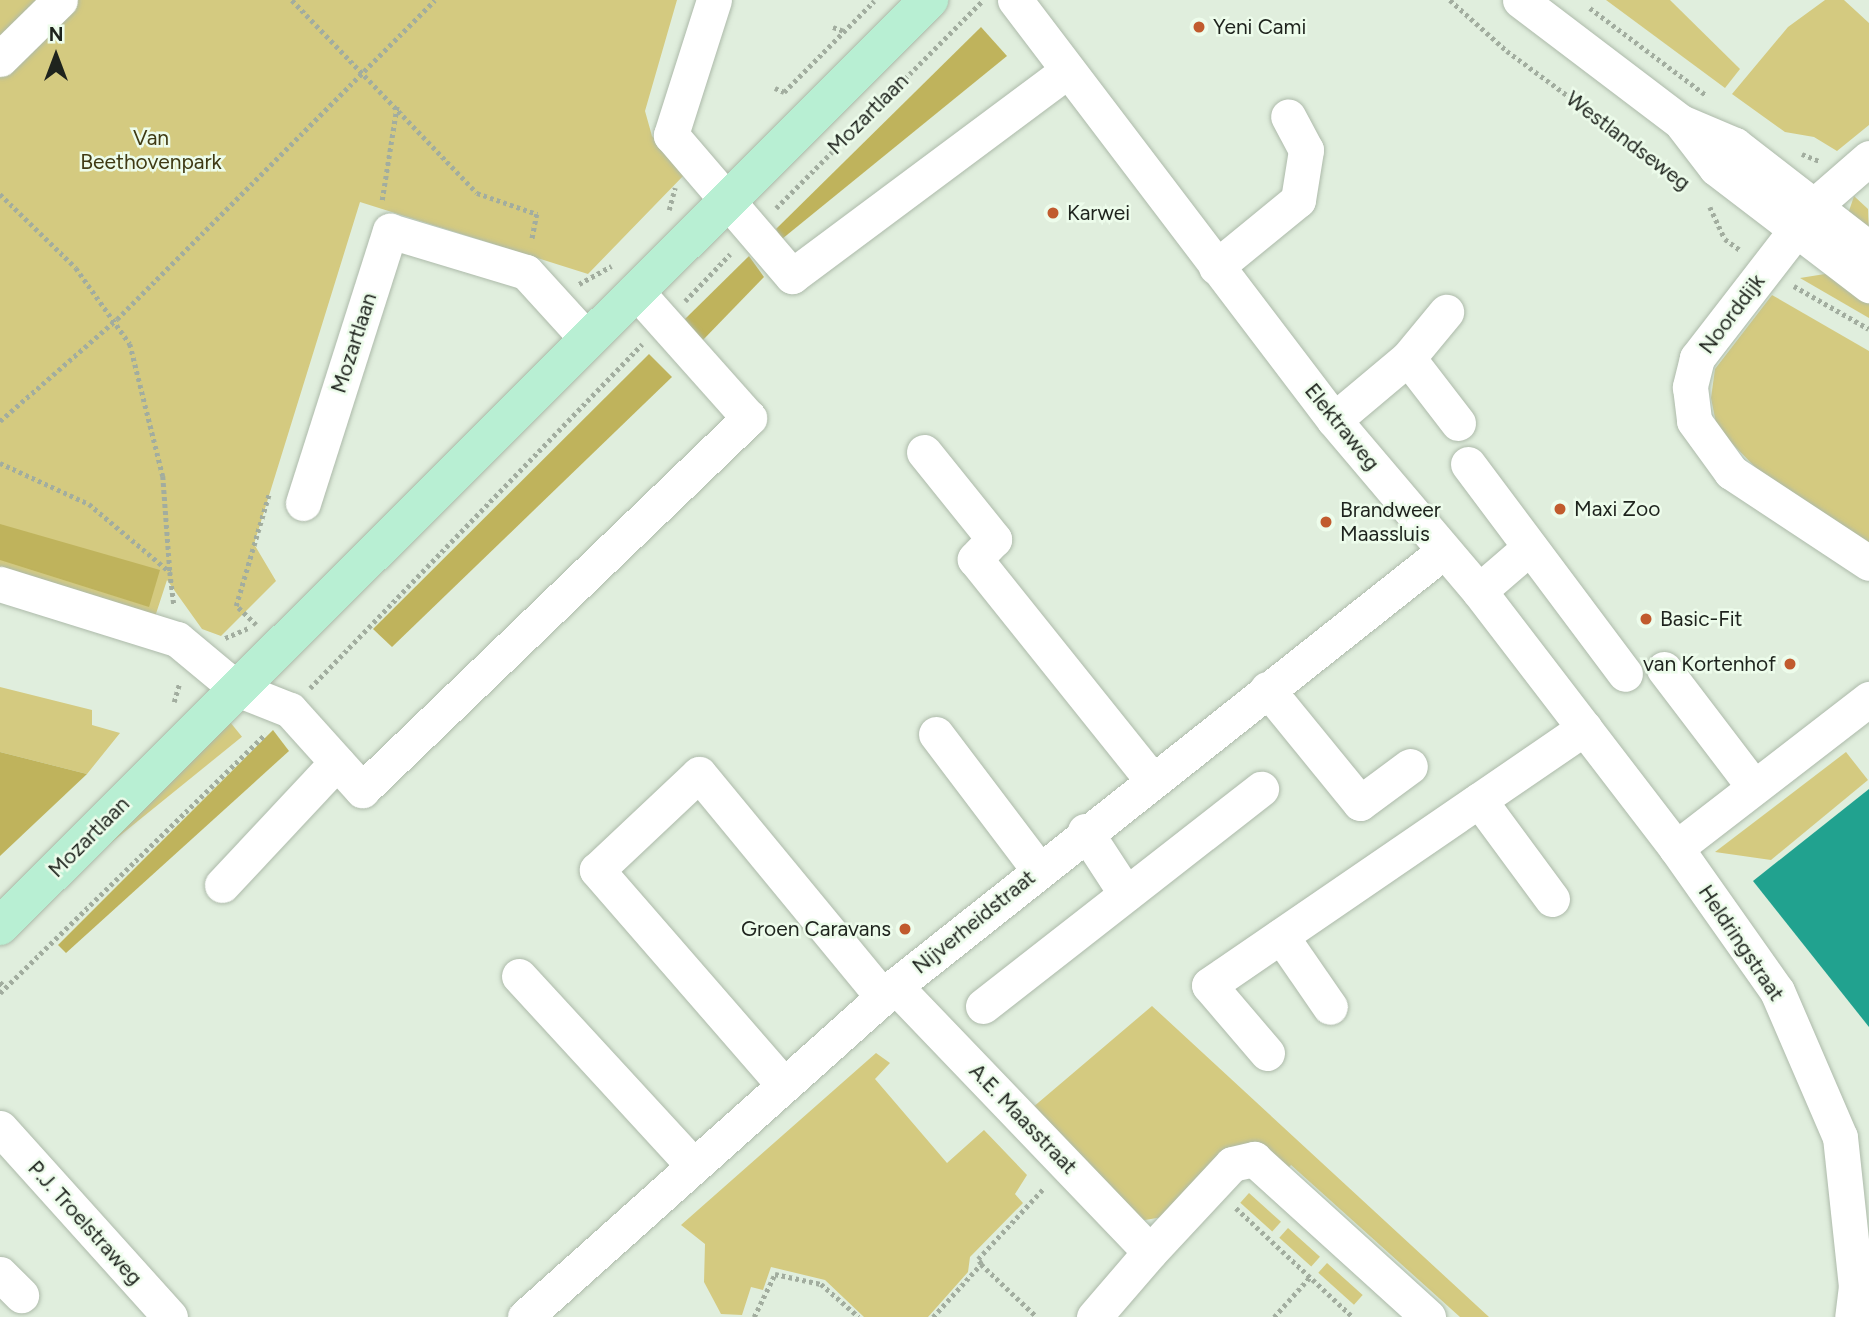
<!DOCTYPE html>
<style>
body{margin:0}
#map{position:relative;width:1869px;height:1317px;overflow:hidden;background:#e0eedd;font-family:Figtree,sans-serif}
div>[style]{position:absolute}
.green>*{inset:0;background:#d4ca80;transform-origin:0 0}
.forest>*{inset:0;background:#bfb35c}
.water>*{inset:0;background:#21a28f}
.path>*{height:4.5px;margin-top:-2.25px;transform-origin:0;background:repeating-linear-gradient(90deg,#a2ad9f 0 3.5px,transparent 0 7px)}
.roads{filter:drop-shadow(0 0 2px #adbaaa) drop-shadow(0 0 2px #adbaaa)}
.minor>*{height:35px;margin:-17.5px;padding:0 17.5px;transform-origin:17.5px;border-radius:17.5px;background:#fff}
.major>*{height:38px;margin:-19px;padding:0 19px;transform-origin:19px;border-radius:19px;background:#b8efd3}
.dots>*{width:19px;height:19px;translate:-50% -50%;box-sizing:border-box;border:4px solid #edfceb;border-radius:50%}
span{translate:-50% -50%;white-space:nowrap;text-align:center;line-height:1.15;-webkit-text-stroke:5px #edfceb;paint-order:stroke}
.poi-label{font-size:21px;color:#1e231d}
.left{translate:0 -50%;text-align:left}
.right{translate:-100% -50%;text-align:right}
.street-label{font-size:21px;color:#1e231d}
.park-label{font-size:21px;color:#3f3a14}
.north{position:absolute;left:21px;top:21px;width:70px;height:70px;-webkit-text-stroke:5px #edfceb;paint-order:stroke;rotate:0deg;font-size:19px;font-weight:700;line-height:28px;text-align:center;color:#1e231d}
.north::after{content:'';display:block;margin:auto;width:24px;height:32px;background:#1e231d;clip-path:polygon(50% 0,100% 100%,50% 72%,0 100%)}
</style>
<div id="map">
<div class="green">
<i style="clip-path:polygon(0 0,677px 0,645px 111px,652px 136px,686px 173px,588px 274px,360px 202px,254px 544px,276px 581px,221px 636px,202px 629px,167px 580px,152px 626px,0 581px)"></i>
<i style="clip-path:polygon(1606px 0,1670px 0,1740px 69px,1725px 88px)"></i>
<i style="clip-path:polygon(1825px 0,1844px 0,1869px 23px,1869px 125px,1837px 151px,1814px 137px,1785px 132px,1732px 94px,1788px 27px)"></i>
<i style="clip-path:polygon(1854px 196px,1868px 209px,1869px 238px,1848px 214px)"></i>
<i style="clip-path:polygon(1831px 273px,1869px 296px,1869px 318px,1800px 278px)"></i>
<i style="clip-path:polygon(1772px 295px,1869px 351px,1869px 543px,1756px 468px,1717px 428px,1711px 398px,1715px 369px)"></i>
<i style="clip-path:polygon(0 687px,92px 710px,92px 725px,120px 733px,87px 774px,0 752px)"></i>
<i style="left:230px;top:722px;width:19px;height:325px;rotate:51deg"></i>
<i style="clip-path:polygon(1846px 752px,1868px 780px,1771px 860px,1715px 852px)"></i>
<i style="clip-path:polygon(1152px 1006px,1489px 1317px,1460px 1317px,1291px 1165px,1284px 1173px,1256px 1150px,1163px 1217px,1139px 1221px,1032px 1108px)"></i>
<i style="clip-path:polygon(876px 1053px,890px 1063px,875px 1079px,947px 1163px,984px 1130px,1027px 1175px,1015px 1194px,1023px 1203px,970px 1257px,968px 1272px,928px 1317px,864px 1317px,825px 1280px,771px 1267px,763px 1290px,751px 1287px,742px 1315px,721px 1314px,704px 1282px,705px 1244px,681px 1225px)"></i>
<i style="left:1249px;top:1193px;width:43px;height:13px;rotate:42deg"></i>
<i style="left:1288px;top:1228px;width:43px;height:13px;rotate:42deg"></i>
<i style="left:1327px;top:1263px;width:48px;height:13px;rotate:42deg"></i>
</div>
<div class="forest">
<i style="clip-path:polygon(981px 27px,1007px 56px,782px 239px,776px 229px)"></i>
<i style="clip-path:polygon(749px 256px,764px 277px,701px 342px,685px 319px)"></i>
<i style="clip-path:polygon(649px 354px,672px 377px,392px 647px,373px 629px)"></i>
<i style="clip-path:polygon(0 524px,160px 570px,149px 607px,0 560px)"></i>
<i style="clip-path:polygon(273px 730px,289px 751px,66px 953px,58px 945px)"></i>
<i style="clip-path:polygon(0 752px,87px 774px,0 856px)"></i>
</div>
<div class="water">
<i style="clip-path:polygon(1869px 789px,1869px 1027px,1753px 881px)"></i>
</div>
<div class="path">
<i style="left:292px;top:0;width:267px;rotate:46.2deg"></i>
<i style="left:477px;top:193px;width:64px;rotate:19.3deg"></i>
<i style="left:537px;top:214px;width:26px;rotate:101deg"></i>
<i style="left:1450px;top:0;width:76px;rotate:41.8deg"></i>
<i style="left:1507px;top:51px;width:216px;rotate:36.3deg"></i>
<i style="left:1590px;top:8px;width:145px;rotate:36.9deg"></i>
<i style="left:833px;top:27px;width:12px;rotate:20deg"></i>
<i style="left:775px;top:88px;width:10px;rotate:24deg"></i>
<i style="left:784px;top:92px;width:128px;rotate:-45.3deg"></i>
<i style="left:1802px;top:154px;width:18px;rotate:22deg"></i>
<i style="left:0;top:194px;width:106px;rotate:44.2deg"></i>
<i style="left:76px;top:268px;width:93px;rotate:54.6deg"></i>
<i style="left:130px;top:344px;width:136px;rotate:76deg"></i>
<i style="left:163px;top:476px;width:96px;rotate:85.8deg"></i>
<i style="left:382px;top:200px;width:96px;rotate:-81deg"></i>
<i style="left:1710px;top:207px;width:35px;rotate:65deg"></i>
<i style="left:1725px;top:239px;width:19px;rotate:36deg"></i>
<i style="left:776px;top:208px;width:292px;rotate:-45.1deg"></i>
<i style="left:669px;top:210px;width:23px;rotate:-75deg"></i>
<i style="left:579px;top:284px;width:37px;rotate:-29deg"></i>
<i style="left:1794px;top:286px;width:86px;rotate:29.8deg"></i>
<i style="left:685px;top:301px;width:65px;rotate:-46.2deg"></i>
<i style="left:0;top:421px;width:155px;rotate:-41.1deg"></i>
<i style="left:117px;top:319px;width:450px;rotate:-45.1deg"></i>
<i style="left:0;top:463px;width:98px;rotate:24.7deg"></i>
<i style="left:89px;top:504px;width:106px;rotate:40deg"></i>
<i style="left:170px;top:572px;width:33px;rotate:83deg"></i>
<i style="left:256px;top:625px;width:28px;rotate:-136deg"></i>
<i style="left:236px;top:606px;width:117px;rotate:-73.6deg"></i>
<i style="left:225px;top:638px;width:26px;rotate:-23deg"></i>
<i style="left:310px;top:688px;width:478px;rotate:-46deg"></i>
<i style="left:174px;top:702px;width:19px;rotate:-74deg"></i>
<i style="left:0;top:982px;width:7px;rotate:45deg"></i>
<i style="left:0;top:993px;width:371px;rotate:-44.3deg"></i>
<i style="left:1236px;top:1208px;width:160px;rotate:43deg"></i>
<i style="left:981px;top:1264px;width:6px;rotate:-121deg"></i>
<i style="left:978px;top:1259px;width:97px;rotate:-47.1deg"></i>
<i style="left:754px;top:1317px;width:48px;rotate:-64deg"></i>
<i style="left:775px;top:1274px;width:47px;rotate:12.3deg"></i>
<i style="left:821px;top:1284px;width:50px;rotate:41deg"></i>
<i style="left:933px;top:1317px;width:72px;rotate:-47.8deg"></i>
<i style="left:981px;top:1264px;width:77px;rotate:43.4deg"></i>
<i style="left:1274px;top:1317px;width:54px;rotate:-48deg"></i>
</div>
<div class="roads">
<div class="minor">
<i style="left:714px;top:0;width:142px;rotate:107.7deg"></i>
<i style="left:671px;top:135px;width:186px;rotate:49.4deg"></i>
<i style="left:792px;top:276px;width:344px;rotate:-36.7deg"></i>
<i style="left:1015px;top:0;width:527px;rotate:52.78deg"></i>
<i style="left:1334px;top:420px;width:224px;rotate:49.7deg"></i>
<i style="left:1479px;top:591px;width:324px;rotate:52.5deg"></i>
<i style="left:1676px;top:848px;width:175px;rotate:54.8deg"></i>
<i style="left:1777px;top:991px;width:159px;rotate:66.7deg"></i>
<i style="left:1840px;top:1137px;width:150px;rotate:83.9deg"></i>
<i style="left:1856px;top:1286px;width:31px;rotate:97deg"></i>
<i style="left:1520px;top:0;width:202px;rotate:37.2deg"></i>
<i style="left:1681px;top:122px;width:59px;rotate:23.1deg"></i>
<i style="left:1735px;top:145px;width:170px;rotate:37.8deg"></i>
<i style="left:0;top:59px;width:84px;rotate:-44.5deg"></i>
<i style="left:1683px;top:125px;width:54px;rotate:52.5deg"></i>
<i style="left:1716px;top:168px;width:193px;rotate:37.4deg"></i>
<i style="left:1869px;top:158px;width:70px;rotate:139deg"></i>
<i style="left:1816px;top:204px;width:195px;rotate:127.7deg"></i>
<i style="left:1697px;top:358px;width:30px;rotate:104deg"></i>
<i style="left:1690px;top:387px;width:34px;rotate:83deg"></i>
<i style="left:1694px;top:421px;width:63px;rotate:54deg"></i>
<i style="left:1731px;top:472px;width:165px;rotate:33.4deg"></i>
<i style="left:1216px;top:267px;width:106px;rotate:-39.3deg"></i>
<i style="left:1298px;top:200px;width:51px;rotate:-80.9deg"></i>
<i style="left:1306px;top:150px;width:38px;rotate:-118deg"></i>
<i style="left:1408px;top:358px;width:82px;rotate:52.4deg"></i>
<i style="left:1334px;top:420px;width:97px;rotate:-40deg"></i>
<i style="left:1408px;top:358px;width:60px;rotate:-50.4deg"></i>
<i style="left:924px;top:452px;width:112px;rotate:51.2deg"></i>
<i style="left:994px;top:539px;width:28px;rotate:134deg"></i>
<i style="left:975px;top:559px;width:282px;rotate:51.3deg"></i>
<i style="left:1468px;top:464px;width:262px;rotate:53.2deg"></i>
<i style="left:303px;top:503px;width:286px;rotate:-72.3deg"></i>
<i style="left:390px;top:231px;width:142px;rotate:16.8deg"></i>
<i style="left:526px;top:272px;width:89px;rotate:47.7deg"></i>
<i style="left:0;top:584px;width:185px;rotate:17.3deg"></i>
<i style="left:177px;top:639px;width:78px;rotate:39.8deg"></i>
<i style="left:237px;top:689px;width:57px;rotate:21.6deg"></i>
<i style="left:290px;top:710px;width:108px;rotate:48deg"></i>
<i style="left:362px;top:790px;width:537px;rotate:-43.87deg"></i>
<i style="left:749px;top:418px;width:171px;rotate:-131.7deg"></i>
<i style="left:1479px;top:591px;width:67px;rotate:-40.8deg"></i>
<i style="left:1664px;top:669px;width:148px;rotate:52.7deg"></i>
<i style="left:1267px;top:689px;width:147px;rotate:50.8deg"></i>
<i style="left:1360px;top:803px;width:62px;rotate:-36.5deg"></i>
<i style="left:936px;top:734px;width:169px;rotate:52.9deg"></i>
<i style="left:1479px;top:800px;width:123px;rotate:53.6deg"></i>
<i style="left:1085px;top:831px;width:75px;rotate:56.9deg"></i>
<i style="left:1676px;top:848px;width:244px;rotate:-37.7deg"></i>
<i style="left:222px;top:885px;width:168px;rotate:-46.9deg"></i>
<i style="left:1281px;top:936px;width:86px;rotate:55.4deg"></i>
<i style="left:519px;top:976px;width:254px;rotate:47.4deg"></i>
<i style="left:895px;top:986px;width:368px;rotate:46.2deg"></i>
<i style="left:1150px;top:1252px;width:86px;rotate:130.7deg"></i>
<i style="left:983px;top:1006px;width:353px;rotate:-38deg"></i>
<i style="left:1267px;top:1053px;width:89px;rotate:-130.5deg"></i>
<i style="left:1209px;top:985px;width:455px;rotate:-34.4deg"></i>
<i style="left:783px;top:1084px;width:284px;rotate:-131deg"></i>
<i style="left:597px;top:870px;width:140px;rotate:-43.3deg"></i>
<i style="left:699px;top:774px;width:289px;rotate:50.5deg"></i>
<i style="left:0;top:1128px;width:254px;rotate:48deg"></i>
<i style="left:1150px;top:1252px;width:120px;rotate:-47deg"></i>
<i style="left:1232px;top:1164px;width:23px;rotate:-13deg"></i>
<i style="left:1254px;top:1159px;width:235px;rotate:42.2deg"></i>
<i style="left:0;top:1274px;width:30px;rotate:45deg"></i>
<i style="left:525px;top:1317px;width:496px;rotate:-41.8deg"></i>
<i style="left:895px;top:986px;width:700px;rotate:-38.39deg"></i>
</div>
<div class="major">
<i style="left:0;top:926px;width:1312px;rotate:-44.91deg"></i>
</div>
</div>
<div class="dots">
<i style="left:1199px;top:27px;background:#c15b2e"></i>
<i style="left:1053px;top:213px;background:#c15b2e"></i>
<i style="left:1560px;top:509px;background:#c15b2e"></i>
<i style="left:1326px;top:522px;background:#c15b2e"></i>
<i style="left:1646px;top:619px;background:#c15b2e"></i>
<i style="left:1790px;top:664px;background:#c15b2e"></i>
<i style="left:905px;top:929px;background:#c15b2e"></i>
</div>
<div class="poi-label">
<span class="left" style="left:1213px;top:27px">Yeni Cami</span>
<span class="left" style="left:1067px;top:213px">Karwei</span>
<span class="left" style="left:1574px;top:509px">Maxi Zoo</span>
<span class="left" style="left:1340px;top:522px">Brandweer<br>Maassluis</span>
<span class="left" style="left:1660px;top:619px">Basic-Fit</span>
<span class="right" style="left:1776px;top:664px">van Kortenhof</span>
<span class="right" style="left:891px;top:929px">Groen Caravans</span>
</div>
<div class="street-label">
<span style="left:868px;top:114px;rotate:-45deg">Mozartlaan</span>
<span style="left:1628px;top:141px;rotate:37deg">Westlandseweg</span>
<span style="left:1732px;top:314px;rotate:-53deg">Noorddijk</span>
<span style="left:354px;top:343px;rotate:-72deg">Mozartlaan</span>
<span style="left:1342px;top:427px;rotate:51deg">Elektraweg</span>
<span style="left:89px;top:837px;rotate:-45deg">Mozartlaan</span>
<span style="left:974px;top:922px;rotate:-39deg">Nijverheidstraat</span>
<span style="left:1741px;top:943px;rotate:56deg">Heldringstraat</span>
<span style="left:1023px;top:1119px;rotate:46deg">A.E. Maasstraat</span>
<span style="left:85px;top:1223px;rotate:48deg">P.J. Troelstraweg</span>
</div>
<div class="park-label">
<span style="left:151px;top:150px">Van<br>Beethovenpark</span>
</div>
<div class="north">N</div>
</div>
